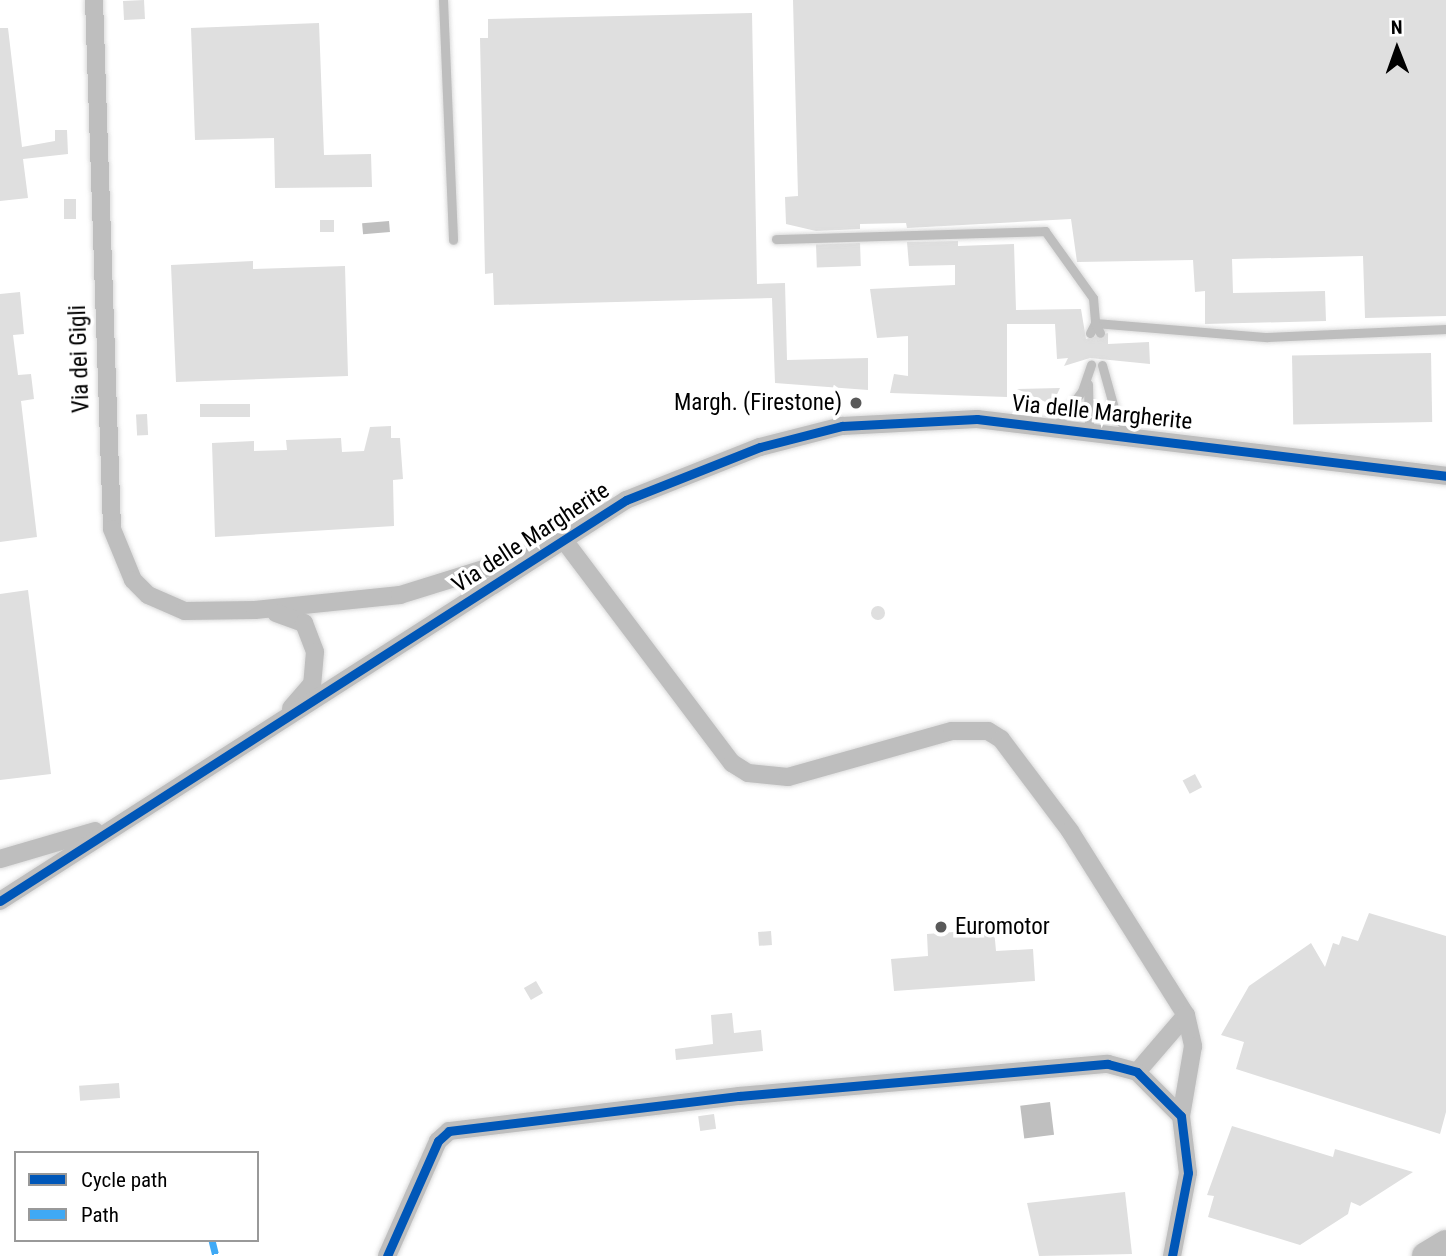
<!DOCTYPE html>
<style>
body{margin:0}
#map{position:relative;width:1446px;height:1256px;overflow:hidden;background:#fff;font-family:"Roboto Condensed",sans-serif}
div>[style]{position:absolute}
.water>*{inset:0;background:#bfbfbf;transform-origin:0 0}
.building>*{inset:0;background:#dfdfdf;transform-origin:0 0}
.round{border-radius:50%}
.roads{filter:drop-shadow(0 0 2px #dbdbdb) drop-shadow(0 0 2px #dbdbdb)}
.lane>*{height:9px;margin:-4.5px;padding:0 4.5px;transform-origin:4.5px;border-radius:4.5px;background:#bebebe}
.street>*{height:18px;margin:-9px;padding:0 9px;transform-origin:9px;border-radius:9px;background:#bebebe}
.primary>*{height:28px;margin:-14px;padding:0 14px;transform-origin:14px;border-radius:14px;background:#bebebe}
.quiet>*{height:7px;margin-top:-3.5px;transform-origin:0;background:repeating-linear-gradient(90deg,#3fa9f5 0 14px,transparent 0 21px)}
.cycleway>*{height:9px;margin:-4.5px;padding:0 4.5px;transform-origin:4.5px;border-radius:4.5px;background:#0057b8}
.dots>*{width:19px;height:19px;translate:-50% -50%;box-sizing:border-box;border:4px solid #fff;border-radius:50%}
span{translate:-50% -50%;white-space:nowrap;text-align:center;line-height:1.15;-webkit-text-stroke:7px #fff;paint-order:stroke}
.street-label{font-size:23px;color:#000}
.poi-label{font-size:23px;color:#000}
.right{translate:-100% -50%;text-align:right}
.left{translate:0 -50%;text-align:left}
.legend{position:absolute;left:14px;top:1151px;width:245px;height:91px;box-sizing:border-box;background:#fff;border:2px solid #999;margin:0;padding:9px 12px;list-style:none;font-size:21px;color:#000}
.legend li{display:flex;align-items:center;gap:14px;height:35px}
.legend b{width:35px;border:2px solid #999}
.north{position:absolute;left:1362px;top:14px;width:70px;height:70px;-webkit-text-stroke:5px #fff;paint-order:stroke;rotate:359deg;font-size:19px;font-weight:700;line-height:28px;text-align:center;color:#000}
.north::after{content:'';display:block;margin:auto;width:24px;height:32px;background:#000;clip-path:polygon(50% 0,100% 100%,50% 72%,0 100%)}
</style>
<div id="map">
<div class="water">
<i style="left:389px;top:221px;width:11px;height:27px;rotate:85deg"></i>
<i style="left:1050px;top:1102px;width:33px;height:30px;rotate:83deg"></i>
</div>
<div class="building">
<i style="left:144px;top:0;width:19px;height:21px;rotate:87deg"></i>
<i style="clip-path:polygon(793px 0,1446px 0,1446px 316px,1365px 318px,1363px 256px,1232px 259px,1233px 293px,1325px 291px,1326px 321px,1205px 324px,1205px 291px,1195px 292px,1193px 260px,1077px 262px,1071px 219px,907px 228px,906px 223px,860px 224px,860px 229px,816px 231px,786px 224px,785px 197px,798px 196px)"></i>
<i style="clip-path:polygon(752px 13px,757px 284px,785px 283px,787px 360px,868px 358px,868px 390px,775px 383px,772px 298px,494px 305px,493px 273px,485px 274px,480px 38px,488px 38px,488px 19px)"></i>
<i style="clip-path:polygon(319px 23px,324px 155px,371px 154px,372px 187px,275px 188px,274px 138px,195px 140px,191px 28px)"></i>
<i style="clip-path:polygon(0 28px,8px 28px,22px 147px,55px 141px,55px 130px,67px 130px,68px 154px,23px 159px,28px 198px,0 201px)"></i>
<i style="left:76px;top:199px;width:20px;height:12px;rotate:90deg"></i>
<i style="left:320px;top:220px;width:14px;height:12px"></i>
<i style="clip-path:polygon(958px 241px,958px 246px,1014px 244px,1016px 310px,1081px 309px,1086px 339px,1108px 333px,1108px 344px,1149px 342px,1150px 364px,1090px 358px,1064px 366px,1068px 358px,1057px 359px,1055px 324px,1007px 324px,1007px 397px,890px 393px,894px 374px,908px 376px,908px 336px,877px 338px,870px 289px,955px 285px,955px 265px,909px 266px,907px 242px)"></i>
<i style="left:860px;top:243px;width:23px;height:44px;rotate:88deg"></i>
<i style="clip-path:polygon(253px 261px,253px 269px,345px 266px,348px 376px,176px 382px,171px 265px)"></i>
<i style="clip-path:polygon(20px 292px,24px 334px,13px 335px,18px 375px,31px 374px,34px 399px,21px 401px,37px 537px,0 542px,0 294px)"></i>
<i style="left:1431px;top:353px;width:69px;height:139px;rotate:89deg"></i>
<i style="clip-path:polygon(1060px 388px,1052px 405px,1017px 389px)"></i>
<i style="left:250px;top:404px;width:13px;height:50px;rotate:90deg"></i>
<i style="left:147px;top:414px;width:21px;height:11px;rotate:87deg"></i>
<i style="clip-path:polygon(391px 426px,391px 438px,400px 438px,403px 479px,393px 480px,394px 526px,215px 537px,212px 443px,254px 441px,254px 451px,287px 450px,286px 440px,341px 438px,342px 452px,364px 451px,370px 427px)"></i>
<i style="clip-path:polygon(28px 590px,51px 774px,0 780px,0 594px)"></i>
<i class="round" style="left:871px;top:606px;width:14px;height:14px"></i>
<i style="left:1195px;top:774px;width:15px;height:14px;rotate:62deg"></i>
<i style="clip-path:polygon(1369px 913px,1446px 936px,1446px 1112px,1440px 1134px,1236px 1069px,1244px 1042px,1221px 1035px,1249px 986px,1311px 943px,1325px 967px,1333px 943px,1339px 945px,1342px 936px,1358px 941px)"></i>
<i style="clip-path:polygon(994px 929px,996px 951px,1033px 949px,1035px 981px,894px 991px,891px 959px,928px 956px,927px 934px)"></i>
<i style="left:771px;top:931px;width:14px;height:13px;rotate:86deg"></i>
<i style="left:536px;top:981px;width:14px;height:14px;rotate:60deg"></i>
<i style="clip-path:polygon(732px 1013px,734px 1033px,761px 1030px,763px 1051px,676px 1060px,675px 1049px,713px 1044px,711px 1015px)"></i>
<i style="left:119px;top:1083px;width:15px;height:40px;rotate:86deg"></i>
<i style="left:714px;top:1114px;width:15px;height:16px;rotate:82deg"></i>
<i style="clip-path:polygon(1232px 1126px,1333px 1157px,1335px 1149px,1413px 1172px,1360px 1206px,1351px 1202px,1348px 1214px,1300px 1245px,1208px 1217px,1214px 1196px,1207px 1195px)"></i>
<i style="clip-path:polygon(1125px 1192px,1132px 1254px,1039px 1256px,1027px 1203px)"></i>
</div>
<div class="roads">
<div class="lane">
<i style="left:443px;top:0;width:240px;rotate:87.6deg"></i>
<i style="left:776px;top:239px;width:269px;rotate:-1.7deg"></i>
<i style="left:1045px;top:231px;width:82px;rotate:54.4deg"></i>
<i style="left:1093px;top:298px;width:25px;rotate:85deg"></i>
<i style="left:1095px;top:323px;width:173px;rotate:4.7deg"></i>
<i style="left:1267px;top:337px;width:179px;rotate:-2.6deg"></i>
<i style="left:1090px;top:333px;width:11px;rotate:-63deg"></i>
<i style="left:1095px;top:323px;width:11px;rotate:63deg"></i>
<i style="left:1102px;top:365px;width:52px;rotate:74.4deg"></i>
<i style="left:1116px;top:415px;width:22px;rotate:54deg"></i>
<i style="left:1088px;top:384px;width:45px;rotate:88.7deg"></i>
<i style="left:1056px;top:426px;width:44px;rotate:-53.4deg"></i>
<i style="left:1082px;top:391px;width:28px;rotate:-71deg"></i>
</div>
<div class="street">
<i style="left:94px;top:0;width:529px;rotate:88.05deg"></i>
<i style="left:112px;top:529px;width:55px;rotate:67.6deg"></i>
<i style="left:133px;top:580px;width:21px;rotate:45deg"></i>
<i style="left:148px;top:595px;width:40px;rotate:23.4deg"></i>
<i style="left:185px;top:611px;width:70px;rotate:-0.8deg"></i>
<i style="left:255px;top:610px;width:146px;rotate:-5.9deg"></i>
<i style="left:400px;top:595px;width:131px;rotate:-17.3deg"></i>
<i style="left:563px;top:539px;width:281px;rotate:53deg"></i>
<i style="left:732px;top:763px;width:19px;rotate:32deg"></i>
<i style="left:748px;top:773px;width:40px;rotate:5.7deg"></i>
<i style="left:788px;top:777px;width:170px;rotate:-15.7deg"></i>
<i style="left:952px;top:731px;width:36px"></i>
<i style="left:988px;top:731px;width:15px;rotate:32deg"></i>
<i style="left:1001px;top:739px;width:115px;rotate:53.1deg"></i>
<i style="left:1070px;top:831px;width:218px;rotate:57.8deg"></i>
<i style="left:276px;top:613px;width:30px;rotate:20deg"></i>
<i style="left:304px;top:623px;width:31px;rotate:69deg"></i>
<i style="left:315px;top:652px;width:32px;rotate:95deg"></i>
<i style="left:312px;top:684px;width:32px;rotate:131deg"></i>
<i style="left:0;top:859px;width:99px;rotate:-16.4deg"></i>
<i style="left:0;top:901px;width:743px;rotate:-32.64deg"></i>
<i style="left:626px;top:500px;width:144px;rotate:-21.6deg"></i>
<i style="left:760px;top:447px;width:85px;rotate:-14.4deg"></i>
<i style="left:842px;top:426px;width:135px;rotate:-3deg"></i>
<i style="left:977px;top:419px;width:472px;rotate:6.9deg"></i>
<i style="left:1137px;top:1072px;width:75px;rotate:-49.3deg"></i>
<i style="left:1186px;top:1015px;width:32px;rotate:77deg"></i>
<i style="left:1193px;top:1046px;width:71px;rotate:99.7deg"></i>
<i style="left:387px;top:1256px;width:126px;rotate:-66.1deg"></i>
<i style="left:438px;top:1141px;width:15px;rotate:-42deg"></i>
<i style="left:449px;top:1131px;width:292px;rotate:-6.9deg"></i>
<i style="left:739px;top:1096px;width:370px;rotate:-5deg"></i>
<i style="left:1108px;top:1064px;width:30px;rotate:15deg"></i>
<i style="left:1137px;top:1072px;width:62px;rotate:45deg"></i>
<i style="left:1181px;top:1116px;width:57px;rotate:83deg"></i>
<i style="left:1188px;top:1173px;width:85px;rotate:100.9deg"></i>
</div>
<div class="primary">
<i style="left:1426px;top:1256px;width:23px;rotate:-31deg"></i>
</div>
</div>
<div class="quiet">
<i style="left:212px;top:1240px;width:16px;rotate:76deg"></i>
</div>
<div class="cycleway">
<i style="left:0;top:901px;width:743px;rotate:-32.64deg"></i>
<i style="left:626px;top:500px;width:144px;rotate:-21.6deg"></i>
<i style="left:760px;top:447px;width:85px;rotate:-14.4deg"></i>
<i style="left:842px;top:426px;width:135px;rotate:-3deg"></i>
<i style="left:977px;top:419px;width:472px;rotate:6.9deg"></i>
<i style="left:387px;top:1256px;width:126px;rotate:-66.1deg"></i>
<i style="left:438px;top:1141px;width:15px;rotate:-42deg"></i>
<i style="left:449px;top:1131px;width:292px;rotate:-6.9deg"></i>
<i style="left:739px;top:1096px;width:370px;rotate:-5deg"></i>
<i style="left:1108px;top:1064px;width:30px;rotate:15deg"></i>
<i style="left:1137px;top:1072px;width:62px;rotate:45deg"></i>
<i style="left:1181px;top:1116px;width:57px;rotate:83deg"></i>
<i style="left:1188px;top:1173px;width:85px;rotate:100.9deg"></i>
</div>
<div class="dots">
<i style="left:856px;top:403px;background:#595959"></i>
<i style="left:941px;top:927px;background:#595959"></i>
</div>
<div class="street-label">
<span style="left:80px;top:359px;rotate:-92deg">Via dei Gigli</span>
<span style="left:1102px;top:413px;rotate:6deg">Via delle Margherite</span>
<span style="left:531px;top:538px;rotate:-33deg">Via delle Margherite</span>
</div>
<div class="poi-label">
<span class="right" style="left:842px;top:403px">Margh. (Firestone)</span>
<span class="left" style="left:955px;top:927px">Euromotor</span>
</div>
<ul class="legend">
<li><b style="height:9px;background:#0057b8"></b>Cycle path</li>
<li><b style="height:9px;background:#3fa9f5"></b>Path</li>
</ul>
<div class="north">N</div>
</div>
